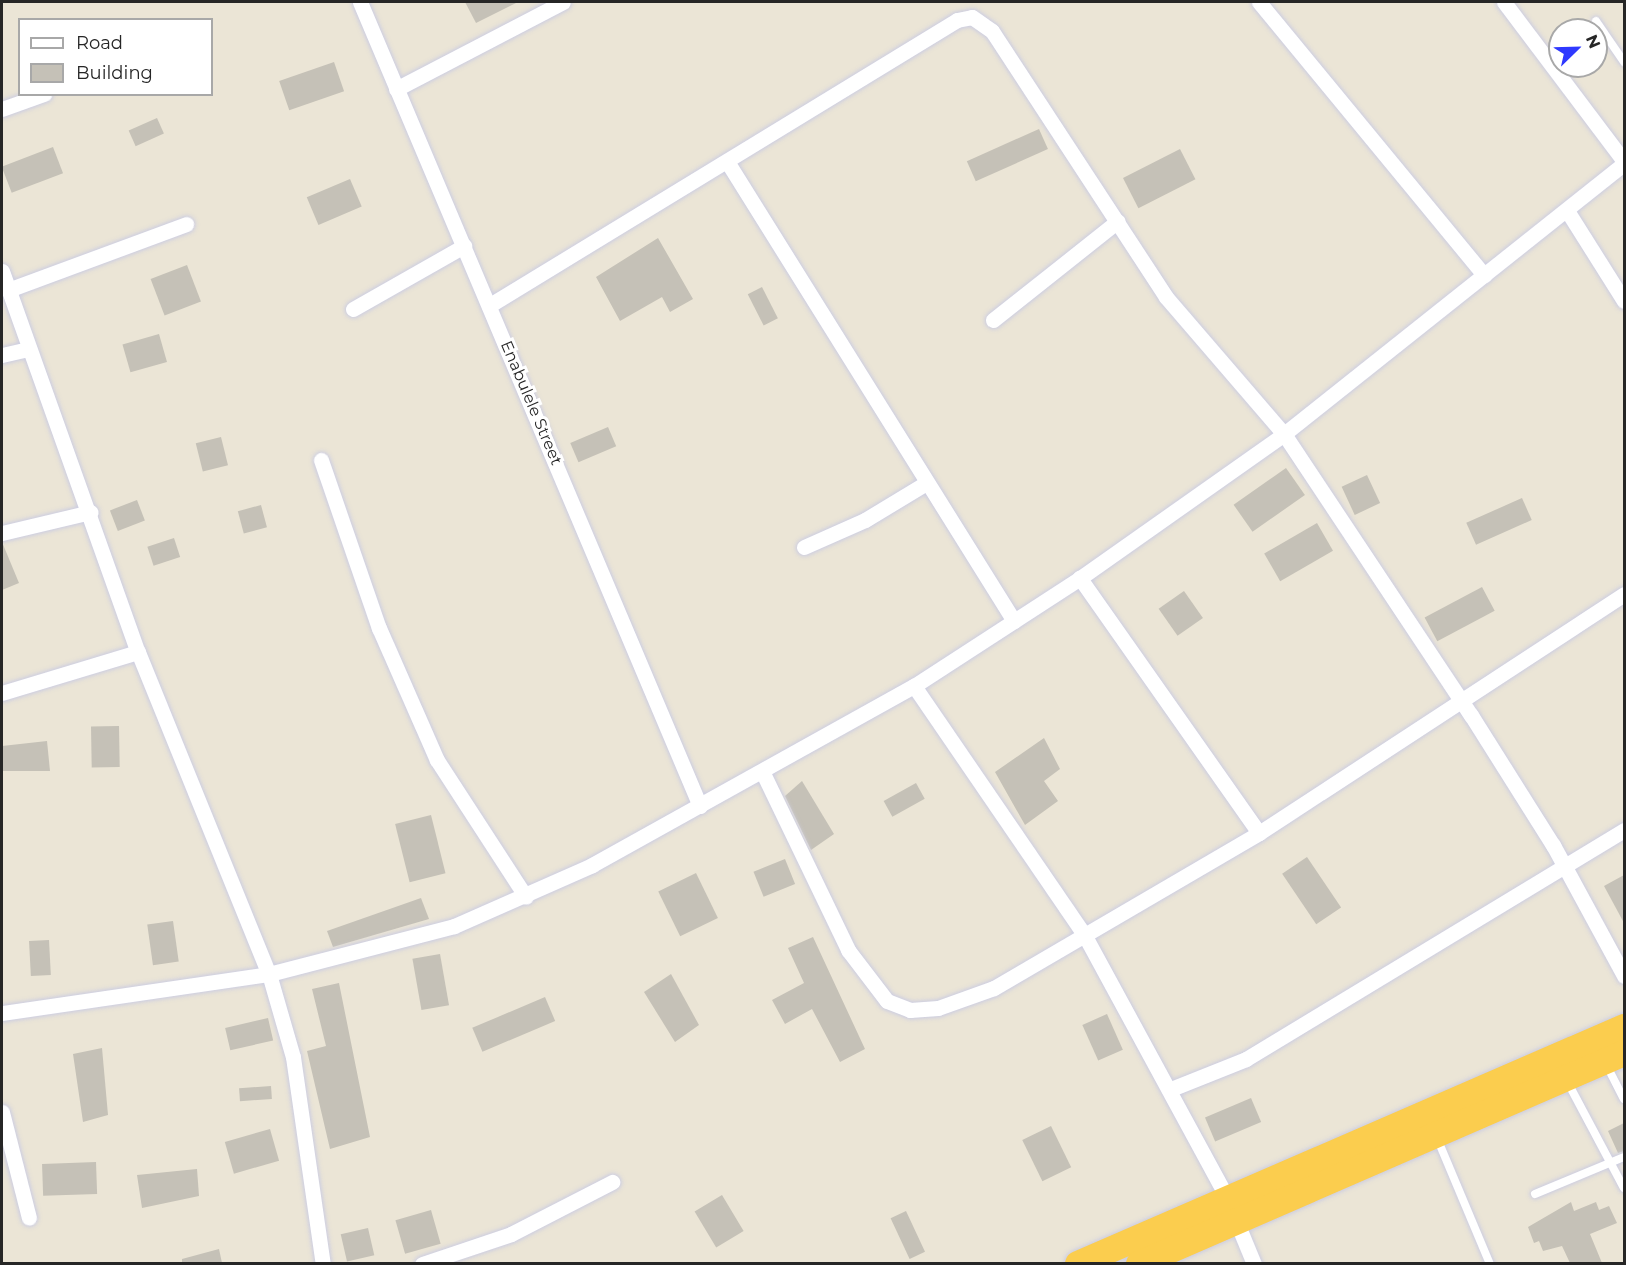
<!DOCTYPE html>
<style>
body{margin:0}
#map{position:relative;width:1626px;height:1265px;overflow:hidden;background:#ebe5d6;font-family:Montserrat,sans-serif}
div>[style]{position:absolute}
.building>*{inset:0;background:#c5c1b7;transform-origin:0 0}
.roads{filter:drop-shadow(0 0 2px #cccde1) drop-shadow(0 0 2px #cccde1)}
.service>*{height:8px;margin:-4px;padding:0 4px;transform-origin:4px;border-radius:4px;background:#fff}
.minor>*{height:15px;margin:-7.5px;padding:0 7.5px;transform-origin:7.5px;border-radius:7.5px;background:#fff}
.trunk>*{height:26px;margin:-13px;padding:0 13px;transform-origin:13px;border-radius:13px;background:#fbcd4e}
span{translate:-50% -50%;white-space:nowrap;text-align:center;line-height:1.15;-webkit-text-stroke:6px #fff;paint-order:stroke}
.street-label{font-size:16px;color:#262626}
.frame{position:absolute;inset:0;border:3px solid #262626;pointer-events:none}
.legend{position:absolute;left:18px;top:18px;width:195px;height:78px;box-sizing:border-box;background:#fff;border:2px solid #a8a8a8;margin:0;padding:8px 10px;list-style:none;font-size:18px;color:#262626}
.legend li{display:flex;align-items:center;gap:12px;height:30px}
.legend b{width:30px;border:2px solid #a8a8a8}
.north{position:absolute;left:1548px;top:18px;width:60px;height:60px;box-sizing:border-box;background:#fff;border:2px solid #a8a8a8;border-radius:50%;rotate:67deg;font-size:16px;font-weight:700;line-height:24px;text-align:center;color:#262626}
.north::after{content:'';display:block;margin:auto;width:21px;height:27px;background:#2f39ff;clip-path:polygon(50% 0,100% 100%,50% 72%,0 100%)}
</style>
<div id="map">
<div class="building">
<i style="clip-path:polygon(465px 2px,518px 2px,476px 23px)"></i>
<i style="left:334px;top:62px;width:31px;height:58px;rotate:71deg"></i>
<i style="left:157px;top:118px;width:17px;height:31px;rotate:66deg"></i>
<i style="left:1039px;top:129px;width:22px;height:79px;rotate:66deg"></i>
<i style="left:53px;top:147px;width:28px;height:55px;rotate:69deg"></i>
<i style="left:1180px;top:149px;width:34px;height:64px;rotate:63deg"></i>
<i style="left:350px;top:179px;width:30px;height:47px;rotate:67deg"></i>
<i style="clip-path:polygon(658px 238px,693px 299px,670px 312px,662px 297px,620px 321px,596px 277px)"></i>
<i style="left:187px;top:265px;width:39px;height:39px;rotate:69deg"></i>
<i style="left:762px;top:287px;width:35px;height:16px;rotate:63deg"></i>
<i style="left:159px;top:334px;width:29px;height:38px;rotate:74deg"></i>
<i style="left:608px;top:427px;width:21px;height:41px;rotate:67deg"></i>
<i style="left:221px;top:437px;width:29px;height:26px;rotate:76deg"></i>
<i style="left:1286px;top:468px;width:33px;height:64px;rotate:55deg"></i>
<i style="left:1367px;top:475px;width:31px;height:28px;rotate:65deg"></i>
<i style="left:1522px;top:498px;width:24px;height:61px;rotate:66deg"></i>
<i style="left:137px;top:500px;width:22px;height:29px;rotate:69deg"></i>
<i style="left:261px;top:505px;width:23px;height:24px;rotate:75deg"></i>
<i style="left:1317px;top:523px;width:32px;height:61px;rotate:60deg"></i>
<i style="left:174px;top:538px;width:20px;height:28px;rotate:72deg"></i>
<i style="clip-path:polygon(2px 542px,19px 583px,2px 590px)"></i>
<i style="left:1482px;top:587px;width:27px;height:65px;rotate:62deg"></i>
<i style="left:1184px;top:591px;width:33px;height:31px;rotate:55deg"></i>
<i style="left:119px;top:726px;width:41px;height:28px;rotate:89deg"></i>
<i style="clip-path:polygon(1044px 738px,1060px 769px,1044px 781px,1058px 801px,1025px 825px,995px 772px)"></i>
<i style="clip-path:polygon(47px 741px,50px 771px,2px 771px,2px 746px)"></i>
<i style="clip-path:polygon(802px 781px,834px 834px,811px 850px,785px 796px)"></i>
<i style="left:916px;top:783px;width:18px;height:37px;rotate:61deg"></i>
<i style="left:431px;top:815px;width:60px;height:37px;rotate:76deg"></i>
<i style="left:1307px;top:857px;width:61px;height:30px;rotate:56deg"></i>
<i style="left:785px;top:859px;width:27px;height:34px;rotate:68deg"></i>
<i style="left:696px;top:873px;width:50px;height:42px;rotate:64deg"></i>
<i style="clip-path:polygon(1624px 875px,1624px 923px,1604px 886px)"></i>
<i style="clip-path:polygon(421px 898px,429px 919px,333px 947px,327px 931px)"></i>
<i style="left:173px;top:921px;width:41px;height:26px;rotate:82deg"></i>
<i style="clip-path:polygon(813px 937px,865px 1049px,840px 1062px,812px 1009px,785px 1024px,772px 1000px,804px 983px,788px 948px)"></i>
<i style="left:49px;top:940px;width:35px;height:20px;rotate:87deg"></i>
<i style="left:440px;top:954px;width:52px;height:28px;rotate:80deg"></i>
<i style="clip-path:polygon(671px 974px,699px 1025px,675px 1042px,644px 992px)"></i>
<i style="clip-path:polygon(339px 983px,370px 1137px,330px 1149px,307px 1051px,326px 1046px,312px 989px)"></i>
<i style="left:545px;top:997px;width:26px;height:79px;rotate:67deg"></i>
<i style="left:1107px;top:1014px;width:39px;height:27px;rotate:66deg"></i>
<i style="left:268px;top:1018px;width:23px;height:44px;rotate:77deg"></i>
<i style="clip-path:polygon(102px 1048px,108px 1115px,83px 1122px,73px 1054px)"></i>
<i style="left:271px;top:1086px;width:13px;height:32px;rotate:86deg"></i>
<i style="left:1251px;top:1098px;width:26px;height:50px;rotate:67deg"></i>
<i style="clip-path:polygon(1624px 1123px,1624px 1151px,1618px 1153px,1608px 1131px)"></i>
<i style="left:1051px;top:1126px;width:46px;height:32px;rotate:64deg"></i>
<i style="left:270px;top:1129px;width:33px;height:47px;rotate:74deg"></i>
<i style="left:96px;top:1162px;width:32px;height:54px;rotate:88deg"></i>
<i style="clip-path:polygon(197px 1169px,199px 1196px,142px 1208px,137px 1175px)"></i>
<i style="left:722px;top:1195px;width:42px;height:32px;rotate:59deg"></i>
<i style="clip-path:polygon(1571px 1202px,1574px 1211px,1596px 1202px,1599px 1210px,1609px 1206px,1617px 1223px,1590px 1234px,1602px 1263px,1570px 1263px,1562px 1246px,1543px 1251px,1539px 1241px,1534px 1243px,1528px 1227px)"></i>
<i style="left:431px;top:1210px;width:35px;height:37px;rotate:74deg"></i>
<i style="left:906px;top:1211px;width:45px;height:17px;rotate:65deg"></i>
<i style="left:368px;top:1228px;width:28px;height:28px;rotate:77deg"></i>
<i style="clip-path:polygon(219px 1249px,222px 1263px,182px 1263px,182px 1259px)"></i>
</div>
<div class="roads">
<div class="service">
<i style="left:1596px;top:21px;width:50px;rotate:55.7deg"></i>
<i style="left:1607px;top:1066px;width:37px;rotate:63deg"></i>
<i style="left:1567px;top:1081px;width:121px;rotate:62deg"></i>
<i style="left:1437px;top:1138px;width:137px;rotate:67.2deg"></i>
<i style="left:1535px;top:1194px;width:96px;rotate:-22.6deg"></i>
</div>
<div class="minor">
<i style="left:360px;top:2px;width:873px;rotate:67.08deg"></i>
<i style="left:1259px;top:2px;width:354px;rotate:50.5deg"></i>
<i style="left:1504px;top:2px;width:199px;rotate:53deg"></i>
<i style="left:396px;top:89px;width:188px;rotate:-27.5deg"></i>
<i style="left:2px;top:109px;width:45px;rotate:-19.7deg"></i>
<i style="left:728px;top:163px;width:540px;rotate:58.02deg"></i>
<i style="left:1568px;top:212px;width:105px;rotate:57.8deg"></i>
<i style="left:2px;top:271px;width:405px;rotate:70.4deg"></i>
<i style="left:138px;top:652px;width:348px;rotate:67.9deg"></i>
<i style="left:269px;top:974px;width:86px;rotate:73.9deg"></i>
<i style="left:293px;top:1057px;width:209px;rotate:81.8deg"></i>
<i style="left:8px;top:290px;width:190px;rotate:-20.3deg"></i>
<i style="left:490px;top:305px;width:547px;rotate:-31.39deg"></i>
<i style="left:957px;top:20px;width:15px;rotate:-11deg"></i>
<i style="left:972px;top:17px;width:24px;rotate:35deg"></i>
<i style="left:992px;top:31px;width:318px;rotate:56.8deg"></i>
<i style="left:1166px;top:297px;width:181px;rotate:49.3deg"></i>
<i style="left:1284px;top:434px;width:338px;rotate:56.4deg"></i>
<i style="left:1471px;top:715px;width:154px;rotate:57.8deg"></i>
<i style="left:1553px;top:845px;width:149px;rotate:61.5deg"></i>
<i style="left:353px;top:309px;width:128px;rotate:-29.6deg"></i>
<i style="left:993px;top:320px;width:159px;rotate:-38.4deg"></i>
<i style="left:2px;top:355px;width:28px;rotate:-13deg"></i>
<i style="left:321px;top:460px;width:178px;rotate:71deg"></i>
<i style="left:379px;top:628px;width:144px;rotate:66.3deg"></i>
<i style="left:437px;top:760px;width:163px;rotate:57deg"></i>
<i style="left:2px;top:533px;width:91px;rotate:-13.3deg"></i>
<i style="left:804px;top:547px;width:67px;rotate:-23.9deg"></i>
<i style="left:865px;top:520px;width:71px;rotate:-31.2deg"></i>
<i style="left:914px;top:686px;width:303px;rotate:55.6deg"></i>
<i style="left:1085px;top:936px;width:296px;rotate:61.5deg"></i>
<i style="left:1226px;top:1196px;width:74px;rotate:67.6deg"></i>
<i style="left:2px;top:693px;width:142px;rotate:-16.8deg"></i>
<i style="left:762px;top:771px;width:199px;rotate:64.3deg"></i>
<i style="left:848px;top:950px;width:64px;rotate:52.6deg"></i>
<i style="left:887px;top:1001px;width:25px;rotate:21deg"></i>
<i style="left:910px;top:1010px;width:28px;rotate:-4deg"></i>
<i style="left:938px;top:1008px;width:59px;rotate:-19.7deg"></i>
<i style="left:994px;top:988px;width:307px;rotate:-30.3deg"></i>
<i style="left:1259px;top:833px;width:312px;rotate:-125.1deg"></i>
<i style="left:1259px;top:833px;width:436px;rotate:-33.2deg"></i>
<i style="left:2px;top:1013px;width:270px;rotate:-8.3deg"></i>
<i style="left:269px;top:974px;width:191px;rotate:-14.5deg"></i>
<i style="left:454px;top:926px;width:151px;rotate:-23.8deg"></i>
<i style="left:592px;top:865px;width:368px;rotate:-29.1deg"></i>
<i style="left:914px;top:686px;width:198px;rotate:-33deg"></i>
<i style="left:1080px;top:578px;width:250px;rotate:-35.2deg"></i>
<i style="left:1284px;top:434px;width:434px;rotate:-38.5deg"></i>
<i style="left:1171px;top:1089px;width:81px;rotate:-21.8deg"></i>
<i style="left:1246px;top:1059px;width:442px;rotate:-31.2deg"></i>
<i style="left:2px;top:1112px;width:109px;rotate:75.7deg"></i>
<i style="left:422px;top:1264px;width:94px;rotate:-18.6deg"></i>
<i style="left:511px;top:1234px;width:114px;rotate:-27.2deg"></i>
</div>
<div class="trunk">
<i style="left:1078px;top:1264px;width:595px;rotate:-23.46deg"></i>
<i style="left:1139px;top:1264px;width:529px;rotate:-23.51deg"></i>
</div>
</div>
<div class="street-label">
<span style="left:531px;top:403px;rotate:67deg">Enabulele Street</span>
</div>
<div class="frame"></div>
<ul class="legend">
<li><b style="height:8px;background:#fff"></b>Road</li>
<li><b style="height:16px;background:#c5c1b7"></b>Building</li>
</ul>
<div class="north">N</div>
</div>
